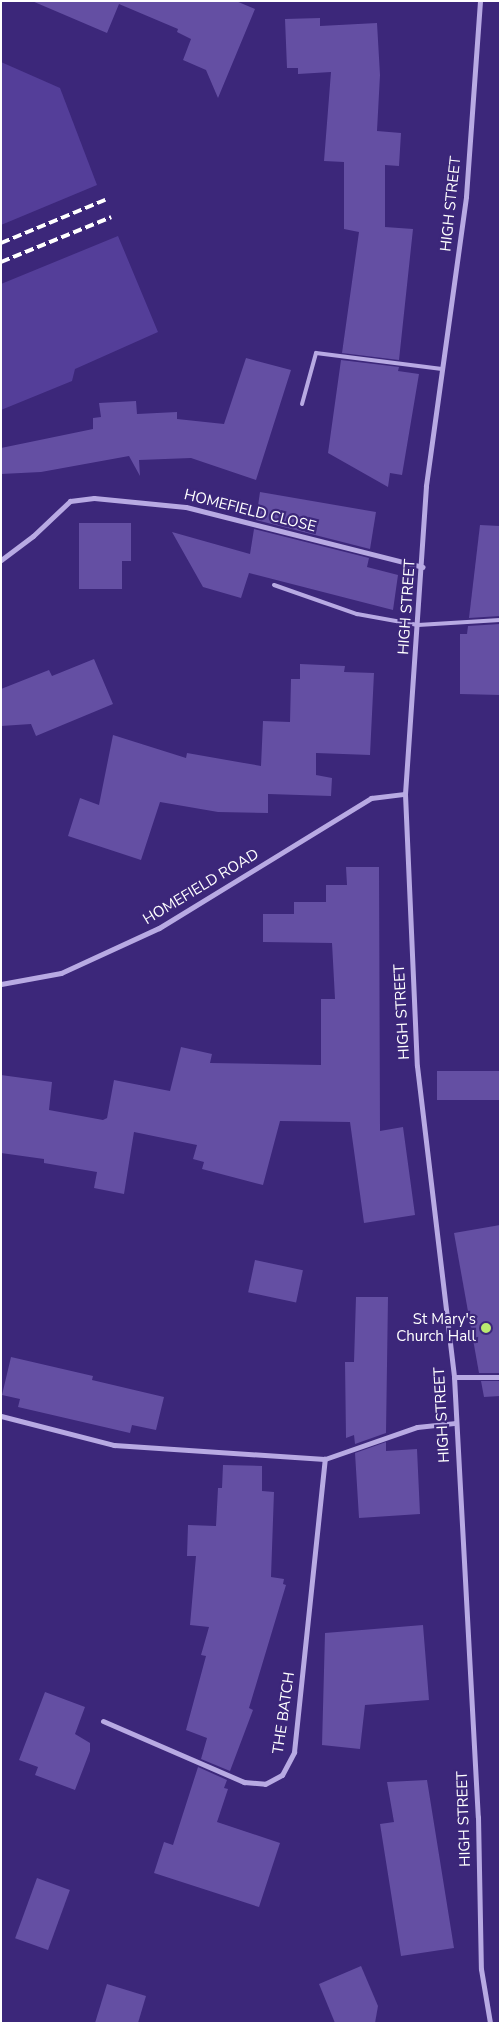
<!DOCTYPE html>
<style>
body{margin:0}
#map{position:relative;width:501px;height:2024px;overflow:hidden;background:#3c277a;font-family:"Nunito Sans",sans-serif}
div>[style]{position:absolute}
.green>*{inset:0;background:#543e99}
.building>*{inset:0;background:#644fa3;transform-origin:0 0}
.lane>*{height:4px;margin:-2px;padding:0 2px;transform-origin:2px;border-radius:2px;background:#b8aae3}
.street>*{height:5px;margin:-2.5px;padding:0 2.5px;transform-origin:2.5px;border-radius:2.5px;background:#b8aae3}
.rail>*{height:4px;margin-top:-2px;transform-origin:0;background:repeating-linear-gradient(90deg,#fff 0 9px,transparent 0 13px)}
.dots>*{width:14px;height:14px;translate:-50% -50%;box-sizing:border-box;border:2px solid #3c277a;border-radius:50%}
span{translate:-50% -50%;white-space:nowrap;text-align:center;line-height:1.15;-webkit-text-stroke:4.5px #3c277a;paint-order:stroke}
.street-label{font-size:15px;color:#fff}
.poi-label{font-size:15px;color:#fff}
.right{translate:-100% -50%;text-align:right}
.frame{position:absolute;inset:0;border:2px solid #fff;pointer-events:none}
</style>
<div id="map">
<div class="green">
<i style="clip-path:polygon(1px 62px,60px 88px,97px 185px,1px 225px)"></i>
<i style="clip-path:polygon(118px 236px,158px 332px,75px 369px,72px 381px,1px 410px,1px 284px)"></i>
</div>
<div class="building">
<i style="clip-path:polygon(32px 1px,236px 1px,255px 9px,218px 98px,206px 70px,183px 60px,191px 39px,177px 32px,178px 29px,119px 4px,107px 33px)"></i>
<i style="clip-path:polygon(320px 18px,320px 26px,377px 23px,380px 75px,377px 131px,401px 133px,399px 166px,385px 165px,385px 227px,413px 229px,399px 360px,342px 353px,359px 232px,344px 229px,344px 162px,324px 161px,331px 72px,298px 74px,298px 68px,287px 68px,285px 19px)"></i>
<i style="clip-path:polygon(246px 358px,291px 370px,256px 480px,191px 458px,139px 460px,140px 476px,129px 456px,41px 472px,1px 474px,1px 448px,93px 429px,93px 418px,101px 417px,99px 403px,136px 401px,137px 414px,177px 412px,177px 419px,224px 424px)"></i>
<i style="clip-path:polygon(341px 360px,399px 367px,398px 371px,419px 374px,402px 475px,390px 473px,388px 487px,328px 453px)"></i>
<i style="clip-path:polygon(260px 492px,376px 512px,370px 549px,256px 520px)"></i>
<i style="clip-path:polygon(79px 523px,131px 523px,131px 561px,122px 561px,122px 589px,79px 589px)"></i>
<i style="clip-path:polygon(480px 525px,500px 526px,500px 616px,469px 618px)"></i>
<i style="clip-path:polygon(254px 529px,369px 558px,367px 567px,398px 575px,393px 610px,249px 573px,241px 598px,203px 587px,172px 532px,250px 554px)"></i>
<i style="clip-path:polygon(500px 624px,500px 695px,460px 694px,460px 634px,467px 634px,468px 626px)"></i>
<i style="clip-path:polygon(94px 659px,113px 704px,36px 736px,31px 724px,1px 726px,1px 689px,49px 670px,52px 676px)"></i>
<i style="clip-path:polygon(300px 664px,345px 666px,344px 672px,374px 673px,370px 755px,316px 753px,316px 775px,332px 778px,331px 796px,268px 794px,268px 813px,218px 812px,160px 802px,141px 860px,68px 836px,80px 798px,99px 805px,113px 735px,186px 758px,187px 753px,261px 766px,263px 721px,290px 722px,291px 679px,300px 679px)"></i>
<i style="clip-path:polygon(346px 867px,379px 867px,380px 1131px,403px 1127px,415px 1215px,364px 1223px,350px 1122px,280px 1121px,263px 1185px,202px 1169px,204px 1162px,193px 1159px,197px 1145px,134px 1132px,124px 1194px,94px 1188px,97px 1172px,44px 1163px,44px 1159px,1px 1153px,1px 1075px,52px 1082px,49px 1110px,103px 1120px,107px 1118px,114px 1080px,170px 1091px,181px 1047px,212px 1054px,210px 1063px,321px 1065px,321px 999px,335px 999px,332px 943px,263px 942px,263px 914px,294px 914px,294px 902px,326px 902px,326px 885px,347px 885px)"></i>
<i style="left:500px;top:1071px;width:29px;height:63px;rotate:90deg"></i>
<i style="clip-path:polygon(500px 1225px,500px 1373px,479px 1373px,454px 1233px)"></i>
<i style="left:255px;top:1260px;width:49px;height:33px;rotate:12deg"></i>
<i style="clip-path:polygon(356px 1297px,388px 1297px,386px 1433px,355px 1444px,354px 1435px,346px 1438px,345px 1362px,354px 1362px)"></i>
<i style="clip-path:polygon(11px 1357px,93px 1376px,92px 1380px,164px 1397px,156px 1430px,132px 1425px,130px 1433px,18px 1407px,20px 1399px,2px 1395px)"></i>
<i style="clip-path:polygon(481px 1381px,500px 1381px,500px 1396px,484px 1397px)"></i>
<i style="clip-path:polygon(386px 1442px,386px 1451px,417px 1449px,420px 1514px,359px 1518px,355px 1453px)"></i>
<i style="clip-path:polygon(223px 1465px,262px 1466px,262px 1491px,274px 1492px,271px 1577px,284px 1579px,283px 1584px,286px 1585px,249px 1708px,253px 1710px,230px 1771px,201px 1759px,207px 1738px,186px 1730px,206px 1656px,201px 1655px,209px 1627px,190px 1625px,196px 1556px,187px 1556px,188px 1525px,216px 1526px,218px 1488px,222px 1488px)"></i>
<i style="clip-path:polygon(423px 1625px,429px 1700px,365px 1705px,360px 1749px,322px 1745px,325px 1633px)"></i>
<i style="clip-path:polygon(45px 1692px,85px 1707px,75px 1734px,90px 1743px,90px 1751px,75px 1790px,35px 1775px,38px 1767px,19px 1760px)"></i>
<i style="clip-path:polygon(198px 1767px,227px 1780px,224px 1788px,228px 1789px,217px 1822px,280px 1843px,259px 1907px,154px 1873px,164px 1842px,173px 1845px)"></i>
<i style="clip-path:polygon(427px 1780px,454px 1948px,401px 1956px,380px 1824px,394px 1822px,387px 1782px)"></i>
<i style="left:37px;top:1878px;width:35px;height:64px;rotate:20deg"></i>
<i style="clip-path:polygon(361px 1966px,378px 2006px,375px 2023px,335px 2023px,319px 1984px)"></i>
<i style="clip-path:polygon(107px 1984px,146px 1996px,138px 2023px,95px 2023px)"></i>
</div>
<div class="lane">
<i style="left:302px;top:404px;width:53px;rotate:-74.6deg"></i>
<i style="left:316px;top:353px;width:127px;rotate:7.2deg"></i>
<i style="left:274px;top:585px;width:88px;rotate:19.3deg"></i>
<i style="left:357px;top:614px;width:62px;rotate:10.2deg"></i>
<i style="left:418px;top:625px;width:82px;rotate:-3.5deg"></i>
</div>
<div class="street">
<i style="left:480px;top:1px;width:196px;rotate:94.1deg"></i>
<i style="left:466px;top:197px;width:292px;rotate:97.9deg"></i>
<i style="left:426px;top:486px;width:309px;rotate:93.9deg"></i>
<i style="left:405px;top:794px;width:272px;rotate:87.5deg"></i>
<i style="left:417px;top:1066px;width:313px;rotate:83.2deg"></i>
<i style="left:454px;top:1377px;width:441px;rotate:86.9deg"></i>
<i style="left:478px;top:1817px;width:152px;rotate:88.9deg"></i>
<i style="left:481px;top:1969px;width:55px;rotate:80.5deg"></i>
<i style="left:1px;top:560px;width:40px;rotate:-37deg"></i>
<i style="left:33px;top:536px;width:51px;rotate:-43.4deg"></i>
<i style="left:70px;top:501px;width:24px;rotate:-7deg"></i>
<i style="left:94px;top:498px;width:92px;rotate:5.6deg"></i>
<i style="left:186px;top:507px;width:244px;rotate:14.2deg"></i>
<i style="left:1px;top:984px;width:61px;rotate:-10.4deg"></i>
<i style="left:61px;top:973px;width:108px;rotate:-24.7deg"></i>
<i style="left:159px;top:928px;width:249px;rotate:-31.5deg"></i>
<i style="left:371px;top:798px;width:34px;rotate:-7deg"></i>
<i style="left:454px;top:1377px;width:46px"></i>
<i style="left:1px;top:1416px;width:117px;rotate:14.4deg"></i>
<i style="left:114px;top:1445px;width:211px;rotate:3.8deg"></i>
<i style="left:325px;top:1459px;width:97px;rotate:-19.2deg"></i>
<i style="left:417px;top:1427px;width:37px;rotate:-6deg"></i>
<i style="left:103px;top:1721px;width:154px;rotate:23.4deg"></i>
<i style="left:244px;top:1782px;width:21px;rotate:5deg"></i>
<i style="left:265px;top:1784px;width:19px;rotate:-28deg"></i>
<i style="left:282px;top:1775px;width:26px;rotate:-62deg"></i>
<i style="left:294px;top:1752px;width:295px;rotate:-84deg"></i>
</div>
<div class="rail">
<i style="left:1px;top:243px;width:113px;rotate:-22.5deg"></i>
<i style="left:1px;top:262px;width:119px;rotate:-22.2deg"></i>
</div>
<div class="dots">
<i style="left:486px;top:1328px;background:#baeb70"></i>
</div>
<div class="street-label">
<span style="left:451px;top:204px;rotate:-84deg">HIGH STREET</span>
<span style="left:250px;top:511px;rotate:14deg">HOMEFIELD CLOSE</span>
<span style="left:407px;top:607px;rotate:-86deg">HIGH STREET</span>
<span style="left:201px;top:887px;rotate:-31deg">HOMEFIELD ROAD</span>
<span style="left:402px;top:1012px;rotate:-93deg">HIGH STREET</span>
<span style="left:442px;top:1415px;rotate:-93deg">HIGH STREET</span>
<span style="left:284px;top:1713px;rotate:-82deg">THE BATCH</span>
<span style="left:464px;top:1819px;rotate:-92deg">HIGH STREET</span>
</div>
<div class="poi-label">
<span class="right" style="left:476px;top:1328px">St Mary's<br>Church Hall</span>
</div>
<div class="frame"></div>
</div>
